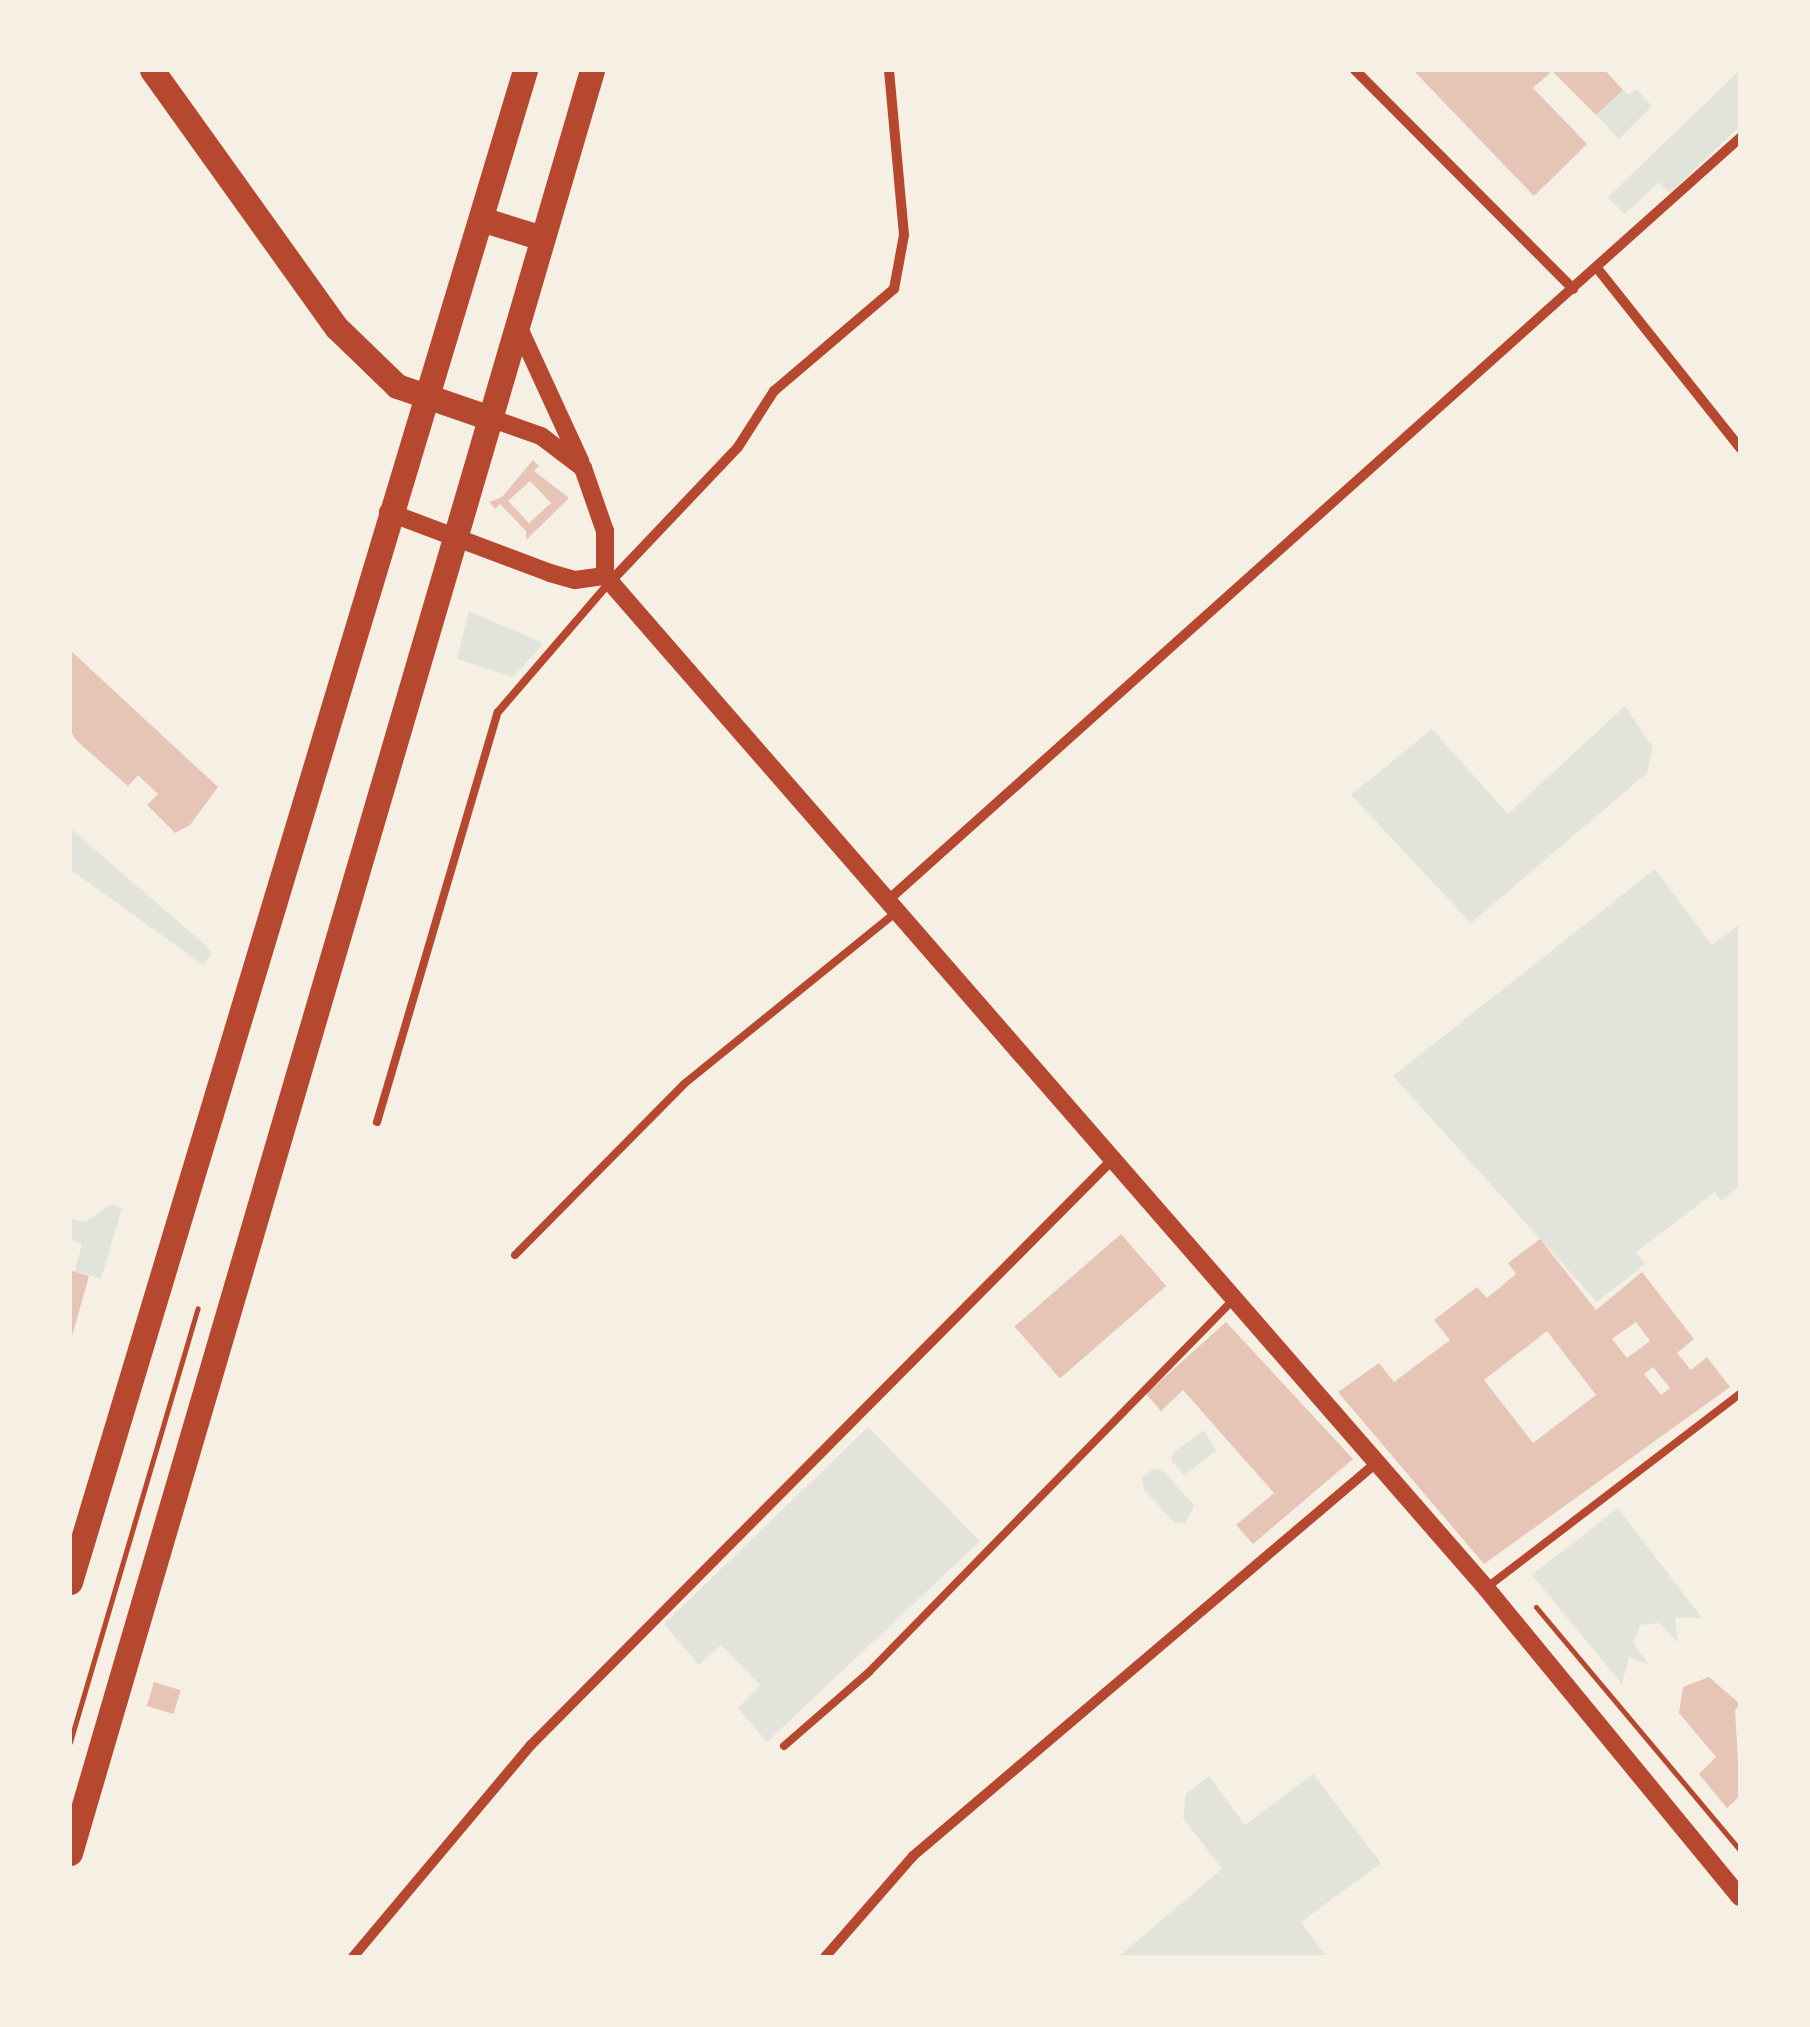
<!DOCTYPE html>
<style>
body{margin:0}
#map{position:relative;width:1810px;height:2027px;overflow:hidden;background:#f6efe4;font-family:"DejaVu Sans",sans-serif}
div>[style]{position:absolute}
.green>*{inset:0;background:#e2e4dc}
.building>*{inset:0;background:#e6c5b7;transform-origin:0 0}
.path>*{height:5px;margin:-2.5px;padding:0 2.5px;transform-origin:2.5px;border-radius:2.5px;background:#b5482f}
.service>*{height:8px;margin:-4px;padding:0 4px;transform-origin:4px;border-radius:4px;background:#b5482f}
.minor>*{height:10px;margin:-5px;padding:0 5px;transform-origin:5px;border-radius:5px;background:#b5482f}
.tertiary>*{height:18px;margin:-9px;padding:0 9px;transform-origin:9px;border-radius:9px;background:#b5482f}
.primary>*{height:25px;margin:-12.5px;padding:0 12.5px;transform-origin:12.5px;border-radius:12.5px;background:#b5482f}
span{translate:-50% -50%;white-space:nowrap;text-align:center;line-height:1.15;-webkit-text-stroke:10px #f6efe4;paint-order:stroke}
.frame{position:absolute;inset:0;border:72px solid #f6efe4;pointer-events:none}
</style>
<div id="map">
<div class="green">
<i style="clip-path:polygon(1740px 70px,1740px 126px,1670px 193px,1659px 182px,1625px 214px,1608px 197px)"></i>
<i style="clip-path:polygon(1636px 89px,1652px 106px,1619px 139px,1596px 115px,1623px 90px,1629px 95px)"></i>
<i style="clip-path:polygon(469px 611px,543px 643px,543px 644px,513px 677px,457px 659px)"></i>
<i style="clip-path:polygon(1625px 706px,1653px 748px,1647px 773px,1471px 923px,1351px 795px,1432px 729px,1508px 814px)"></i>
<i style="clip-path:polygon(70px 828px,204px 944px,212px 954px,203px 965px,70px 869px)"></i>
<i style="clip-path:polygon(1655px 869px,1712px 945px,1740px 924px,1740px 1186px,1721px 1201px,1715px 1192px,1636px 1252px,1645px 1264px,1597px 1302px,1393px 1076px)"></i>
<i style="clip-path:polygon(111px 1204px,122px 1208px,101px 1279px,75px 1271px,82px 1244px,70px 1240px,70px 1218px,85px 1222px)"></i>
<i style="clip-path:polygon(868px 1427px,980px 1541px,767px 1742px,738px 1708px,760px 1685px,721px 1645px,699px 1665px,664px 1624px)"></i>
<i style="clip-path:polygon(1204px 1430px,1216px 1451px,1184px 1475px,1171px 1460px,1174px 1452px)"></i>
<i style="clip-path:polygon(1153px 1469px,1163px 1471px,1194px 1505px,1185px 1524px,1174px 1522px,1144px 1490px,1142px 1478px)"></i>
<i style="clip-path:polygon(1618px 1508px,1702px 1618px,1675px 1618px,1678px 1643px,1659px 1623px,1640px 1625px,1633px 1643px,1649px 1665px,1629px 1657px,1622px 1684px,1532px 1575px)"></i>
<i style="clip-path:polygon(1313px 1774px,1381px 1863px,1301px 1922px,1327px 1957px,1118px 1957px,1222px 1869px,1183px 1818px,1186px 1794px,1209px 1776px,1245px 1825px)"></i>
</div>
<div class="building">
<i style="clip-path:polygon(1413px 70px,1605px 70px,1623px 90px,1596px 115px,1552px 71px,1533px 88px,1587px 144px,1534px 196px)"></i>
<i style="clip-path:polygon(evenodd,533px 460px,539px 466px,534px 471px,569px 498px,526px 540px,526px 531px,500px 504px,495px 509px,489px 502px,502px 497px,533px 460px,530px 481px,551px 503px,529px 523px,508px 501px,530px 481px)"></i>
<i style="clip-path:polygon(70px 650px,218px 787px,190px 825px,175px 833px,147px 805px,158px 794px,138px 775px,128px 786px,77px 741px,70px 731px)"></i>
<i style="left:1121px;top:1234px;width:69px;height:141px;rotate:49deg"></i>
<i style="clip-path:polygon(evenodd,1540px 1239px,1596px 1310px,1642px 1272px,1694px 1339px,1677px 1353px,1691px 1370px,1707px 1357px,1730px 1387px,1484px 1564px,1338px 1392px,1379px 1363px,1394px 1382px,1450px 1340px,1434px 1320px,1477px 1287px,1487px 1298px,1516px 1274px,1508px 1263px,1540px 1239px,1636px 1322px,1650px 1341px,1627px 1358px,1612px 1339px,1636px 1322px,1540px 1239px,1547px 1331px,1596px 1395px,1533px 1443px,1484px 1380px,1547px 1331px,1540px 1239px,1653px 1367px,1670px 1388px,1661px 1395px,1644px 1374px,1653px 1367px)"></i>
<i style="clip-path:polygon(70px 1270px,89px 1276px,71px 1340px,70px 1339px)"></i>
<i style="clip-path:polygon(1226px 1322px,1353px 1459px,1253px 1544px,1236px 1525px,1274px 1493px,1183px 1390px,1161px 1411px,1146px 1394px)"></i>
<i style="clip-path:polygon(1709px 1677px,1740px 1704px,1735px 1710px,1740px 1796px,1727px 1808px,1699px 1774px,1716px 1757px,1679px 1713px,1683px 1687px)"></i>
<i style="left:154px;top:1682px;width:28px;height:25px;rotate:17deg"></i>
</div>
<div class="path">
<i style="left:1536px;top:1607px;width:317px;rotate:50deg"></i>
<i style="left:70px;top:1742px;width:452px;rotate:-73.6deg"></i>
</div>
<div class="service">
<i style="left:377px;top:1122px;width:427px;rotate:-73.6deg"></i>
<i style="left:498px;top:712px;width:172px;rotate:-49.3deg"></i>
<i style="left:515px;top:1255px;width:240px;rotate:-45.3deg"></i>
<i style="left:684px;top:1084px;width:272px;rotate:-39deg"></i>
<i style="left:1486px;top:1588px;width:320px;rotate:-37.4deg"></i>
<i style="left:784px;top:1746px;width:113px;rotate:-41deg"></i>
<i style="left:869px;top:1672px;width:519px;rotate:-45.62deg"></i>
</div>
<div class="minor">
<i style="left:1355px;top:70px;width:309px;rotate:45.1deg"></i>
<i style="left:1597px;top:268px;width:230px;rotate:51.5deg"></i>
<i style="left:610px;top:582px;width:186px;rotate:-46.5deg"></i>
<i style="left:738px;top:447px;width:67px;rotate:-57.3deg"></i>
<i style="left:774px;top:391px;width:157px;rotate:-40.4deg"></i>
<i style="left:894px;top:289px;width:55px;rotate:-79.5deg"></i>
<i style="left:904px;top:235px;width:166px;rotate:-95.2deg"></i>
<i style="left:886px;top:902px;width:1146px;rotate:-41.82deg"></i>
<i style="left:353px;top:1957px;width:277px;rotate:-50deg"></i>
<i style="left:531px;top:1745px;width:822px;rotate:-45.2deg"></i>
<i style="left:825px;top:1957px;width:134px;rotate:-48.9deg"></i>
<i style="left:913px;top:1856px;width:607px;rotate:-40.32deg"></i>
</div>
<div class="tertiary">
<i style="left:518px;top:326px;width:149px;rotate:65.3deg"></i>
<i style="left:487px;top:417px;width:57px;rotate:19.4deg"></i>
<i style="left:541px;top:436px;width:53px;rotate:37.3deg"></i>
<i style="left:583px;top:468px;width:67px;rotate:70.8deg"></i>
<i style="left:605px;top:531px;width:45px;rotate:90deg"></i>
<i style="left:388px;top:512px;width:173px;rotate:20.6deg"></i>
<i style="left:550px;top:573px;width:26px;rotate:16deg"></i>
<i style="left:575px;top:580px;width:30px;rotate:-8deg"></i>
<i style="left:605px;top:576px;width:1342px;rotate:48.96deg"></i>
<i style="left:1486px;top:1588px;width:400px;rotate:50.6deg"></i>
</div>
<div class="primary">
<i style="left:152px;top:70px;width:317px;rotate:54.4deg"></i>
<i style="left:337px;top:328px;width:83px;rotate:44deg"></i>
<i style="left:397px;top:386px;width:95px;rotate:19deg"></i>
<i style="left:481px;top:219px;width:64px;rotate:17.3deg"></i>
<i style="left:70px;top:1582px;width:1579px;rotate:-73.25deg"></i>
<i style="left:70px;top:1853px;width:1858px;rotate:-73.68deg"></i>
</div>
<div class="frame"></div>
</div>
